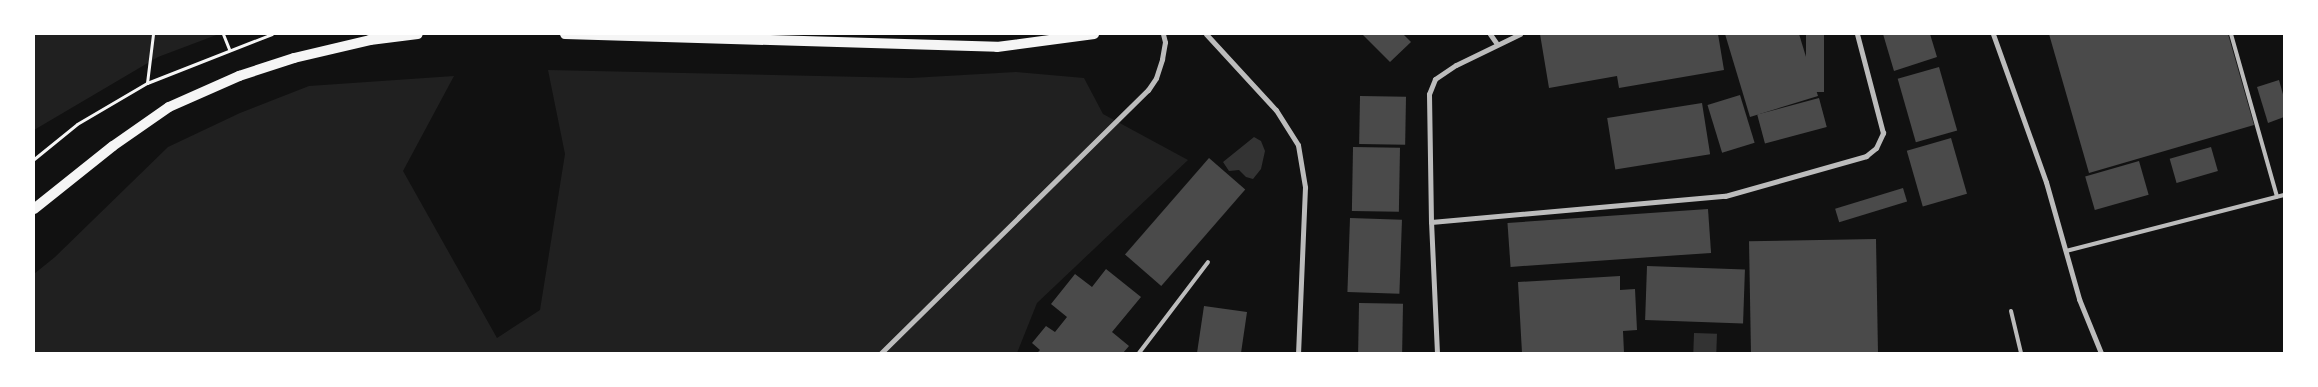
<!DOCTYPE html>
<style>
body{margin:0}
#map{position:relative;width:2318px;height:387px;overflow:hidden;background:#111;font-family:"Noto Serif",serif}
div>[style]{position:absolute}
.green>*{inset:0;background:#202020}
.water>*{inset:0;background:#333;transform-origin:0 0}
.building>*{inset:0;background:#4a4a4a;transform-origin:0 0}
.path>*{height:3px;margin:-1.5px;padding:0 1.5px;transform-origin:1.5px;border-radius:1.5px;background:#f5f5f5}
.service>*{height:4px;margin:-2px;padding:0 2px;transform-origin:2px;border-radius:2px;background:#bcbcbc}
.minor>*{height:5px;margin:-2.5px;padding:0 2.5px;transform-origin:2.5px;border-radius:2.5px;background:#bcbcbc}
.secondary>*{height:10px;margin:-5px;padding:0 5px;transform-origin:5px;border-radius:5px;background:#f5f5f5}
span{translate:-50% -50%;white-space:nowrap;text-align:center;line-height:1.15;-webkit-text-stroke:4.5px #fff;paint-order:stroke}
.frame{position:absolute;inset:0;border:35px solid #fff;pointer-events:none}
</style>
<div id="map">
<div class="green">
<i style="clip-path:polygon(34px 34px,219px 34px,158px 57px,34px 130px)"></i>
<i style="clip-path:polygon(548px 70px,911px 78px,1016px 72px,1084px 78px,1103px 114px,1188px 160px,1037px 303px,1017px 353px,34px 353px,34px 274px,55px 257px,168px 147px,240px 113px,309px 86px,454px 76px,403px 171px,497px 338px,540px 310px,565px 154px)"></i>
</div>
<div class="water">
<i style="clip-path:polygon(1254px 137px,1261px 141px,1265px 151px,1261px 169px,1253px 179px,1246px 177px,1239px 170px,1229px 171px,1223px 162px)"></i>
<i style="left:1694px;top:333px;width:23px;height:20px;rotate:2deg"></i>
</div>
<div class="building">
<i style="clip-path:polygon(1362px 34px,1403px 34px,1411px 42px,1390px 62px)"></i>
<i style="clip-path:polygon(1540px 34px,1718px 34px,1724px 70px,1619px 88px,1617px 76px,1549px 88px)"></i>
<i style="clip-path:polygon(1725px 34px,1799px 34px,1818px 96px,1750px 117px)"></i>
<i style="left:1806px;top:34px;width:18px;height:58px"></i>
<i style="clip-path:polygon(1883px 34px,1930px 34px,1937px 57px,1894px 71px)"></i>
<i style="clip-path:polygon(2049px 34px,2228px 34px,2254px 125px,2089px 173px)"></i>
<i style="left:1939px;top:67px;width:66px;height:43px;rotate:74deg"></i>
<i style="clip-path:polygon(2279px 80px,2284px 98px,2284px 117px,2268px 123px,2257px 87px)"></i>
<i style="left:1740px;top:95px;width:50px;height:34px;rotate:73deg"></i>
<i style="left:1360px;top:96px;width:46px;height:48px;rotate:1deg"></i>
<i style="left:1819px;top:98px;width:30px;height:64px;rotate:75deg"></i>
<i style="left:1702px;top:103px;width:52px;height:96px;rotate:81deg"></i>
<i style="left:1951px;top:138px;width:58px;height:46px;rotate:74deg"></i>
<i style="left:1353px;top:147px;width:47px;height:64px;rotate:1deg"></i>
<i style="left:2211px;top:147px;width:25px;height:43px;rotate:74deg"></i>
<i style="left:1209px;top:158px;width:48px;height:128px;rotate:41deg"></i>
<i style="left:2139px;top:161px;width:35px;height:56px;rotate:74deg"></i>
<i style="left:1903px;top:188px;width:14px;height:71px;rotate:73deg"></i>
<i style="left:1708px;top:209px;width:44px;height:201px;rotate:86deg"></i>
<i style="left:1350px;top:218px;width:52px;height:74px;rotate:2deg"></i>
<i style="left:1876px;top:239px;width:114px;height:127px;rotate:89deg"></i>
<i style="left:1647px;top:266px;width:98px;height:54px;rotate:2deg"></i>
<i style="clip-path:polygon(1106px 269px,1141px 297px,1112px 332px,1129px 346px,1123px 353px,1037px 353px,1040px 350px,1032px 343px,1046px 326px,1055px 332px,1067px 317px,1051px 304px,1075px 274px,1092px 287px)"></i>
<i style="clip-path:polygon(1620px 276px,1620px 290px,1635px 289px,1637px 330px,1623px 331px,1624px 353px,1522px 353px,1518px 282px)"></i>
<i style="left:1359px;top:303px;width:44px;height:50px;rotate:1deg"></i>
<i style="clip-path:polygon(1204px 306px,1247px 312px,1241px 353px,1197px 353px)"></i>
</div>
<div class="path">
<i style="left:223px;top:34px;width:16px;rotate:68deg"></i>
<i style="left:147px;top:83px;width:49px;rotate:-83deg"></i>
<i style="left:34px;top:159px;width:55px;rotate:-39.1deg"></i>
<i style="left:77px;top:124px;width:81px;rotate:-30.4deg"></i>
<i style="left:147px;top:83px;width:134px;rotate:-21.4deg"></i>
</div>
<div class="service">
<i style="left:2231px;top:34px;width:169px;rotate:74.2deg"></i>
<i style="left:2066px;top:251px;width:225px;rotate:-14.4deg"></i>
<i style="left:2011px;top:311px;width:43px;rotate:76.6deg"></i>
<i style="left:1139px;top:353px;width:114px;rotate:-52.8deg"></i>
</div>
<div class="minor">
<i style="left:1206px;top:34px;width:103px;rotate:47.4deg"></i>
<i style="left:1276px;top:110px;width:41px;rotate:57.8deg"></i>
<i style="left:1298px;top:145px;width:43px;rotate:80.5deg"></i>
<i style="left:1305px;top:187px;width:166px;rotate:92.4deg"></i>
<i style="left:1490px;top:34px;width:12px;rotate:55deg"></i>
<i style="left:1993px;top:34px;width:157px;rotate:70.3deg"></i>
<i style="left:2046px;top:182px;width:122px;rotate:74.2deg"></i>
<i style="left:2079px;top:299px;width:58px;rotate:67.8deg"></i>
<i style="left:1431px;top:222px;width:295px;rotate:-5.1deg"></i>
<i style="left:1725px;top:196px;width:147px;rotate:-15.8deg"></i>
<i style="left:1866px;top:156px;width:13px;rotate:-39deg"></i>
<i style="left:1876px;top:148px;width:17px;rotate:-65deg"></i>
<i style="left:1883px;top:133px;width:102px;rotate:-104.7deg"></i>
<i style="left:881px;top:353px;width:375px;rotate:-44.6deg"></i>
<i style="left:1148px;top:90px;width:14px;rotate:-56deg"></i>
<i style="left:1156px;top:78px;width:20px;rotate:-72deg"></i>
<i style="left:1162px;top:59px;width:17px;rotate:-80deg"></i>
<i style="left:1165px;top:42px;width:8px;rotate:-104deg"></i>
<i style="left:1437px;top:353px;width:131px;rotate:-92.6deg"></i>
<i style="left:1431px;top:222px;width:128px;rotate:-90.9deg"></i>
<i style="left:1429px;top:94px;width:16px;rotate:-68deg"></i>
<i style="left:1435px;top:79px;width:25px;rotate:-34deg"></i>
<i style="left:1456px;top:65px;width:71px;rotate:-25.8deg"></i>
</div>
<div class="secondary">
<i style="left:565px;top:34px;width:432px;rotate:1.7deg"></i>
<i style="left:997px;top:47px;width:98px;rotate:-7.6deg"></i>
<i style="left:34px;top:209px;width:101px;rotate:-38.6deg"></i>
<i style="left:113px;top:146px;width:68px;rotate:-34.9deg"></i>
<i style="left:169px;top:107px;width:77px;rotate:-23.9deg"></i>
<i style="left:239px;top:76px;width:58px;rotate:-18.1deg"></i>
<i style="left:294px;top:58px;width:78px;rotate:-13.3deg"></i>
<i style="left:370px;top:40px;width:48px;rotate:-7.1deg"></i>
</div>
<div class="frame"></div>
</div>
